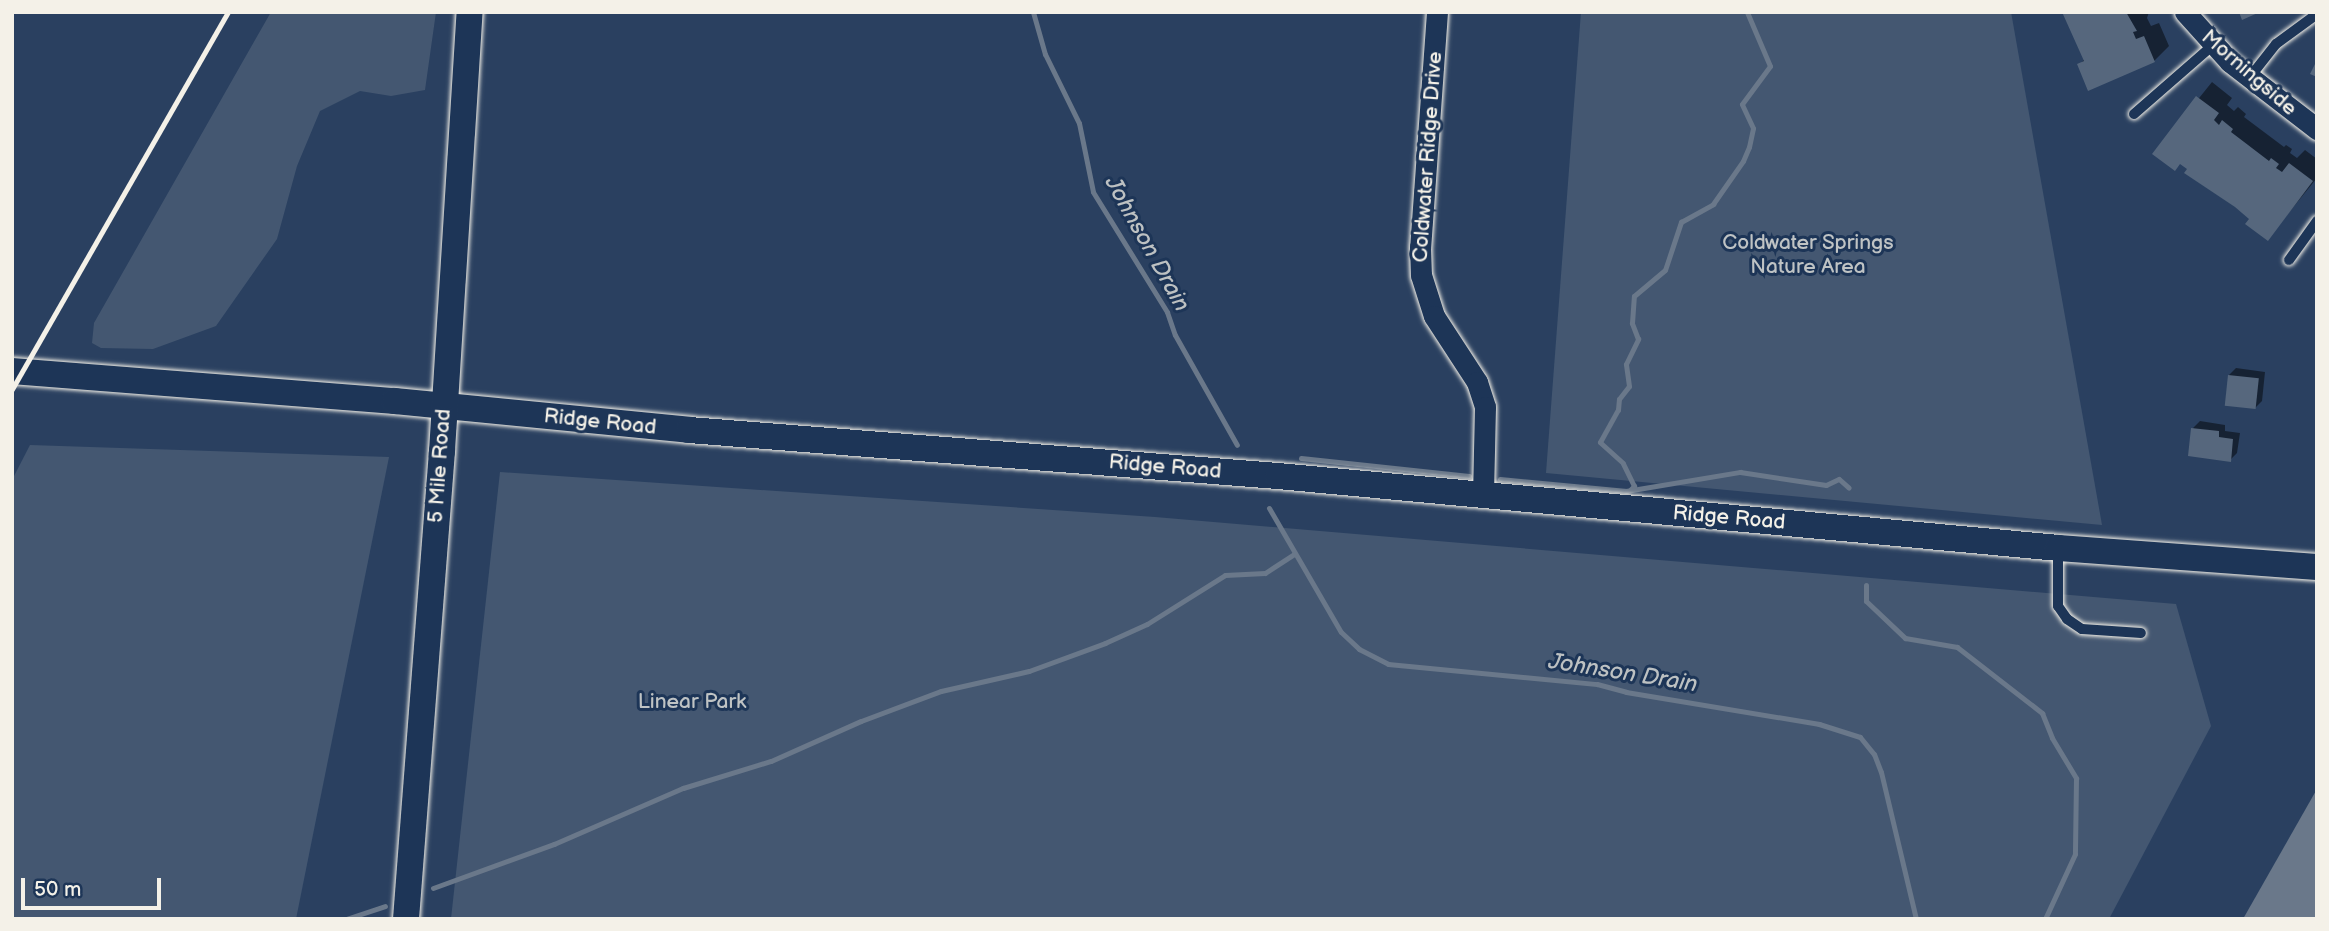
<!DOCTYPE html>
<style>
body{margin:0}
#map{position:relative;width:2329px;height:931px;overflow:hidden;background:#2a4060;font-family:"Balsamiq Sans",sans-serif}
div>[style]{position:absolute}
.green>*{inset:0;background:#445771}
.water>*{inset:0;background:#6a788a}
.shadow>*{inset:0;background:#0007}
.stream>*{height:5px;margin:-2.5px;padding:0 2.5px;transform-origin:2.5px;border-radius:2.5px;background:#6a788a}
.building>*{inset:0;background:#56677d;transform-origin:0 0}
.roads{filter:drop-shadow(0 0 2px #f4f1e8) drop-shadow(0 0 2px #f4f1e8)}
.service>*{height:10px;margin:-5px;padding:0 5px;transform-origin:5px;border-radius:5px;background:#1d3557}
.minor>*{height:21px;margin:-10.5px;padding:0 10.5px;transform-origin:10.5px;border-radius:10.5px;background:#1d3557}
.tertiary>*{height:26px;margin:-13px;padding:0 13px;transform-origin:13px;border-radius:13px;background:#1d3557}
.rail>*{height:5px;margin:-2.5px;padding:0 2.5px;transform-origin:2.5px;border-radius:2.5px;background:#f4f1e8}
span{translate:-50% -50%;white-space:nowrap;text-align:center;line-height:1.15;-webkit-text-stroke:6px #1d3557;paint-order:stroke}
.street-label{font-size:21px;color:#f4f1e8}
.park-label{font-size:21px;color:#bfc3c4}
.water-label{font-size:23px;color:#bdc1c2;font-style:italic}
.frame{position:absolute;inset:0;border:14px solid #f4f1e8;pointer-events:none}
.scale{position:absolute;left:21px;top:878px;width:140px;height:32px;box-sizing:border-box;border:4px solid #f4f1e8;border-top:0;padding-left:9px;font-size:21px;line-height:24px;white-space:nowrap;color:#f4f1e8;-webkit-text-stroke:5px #1d3557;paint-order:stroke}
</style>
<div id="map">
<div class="green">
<i style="clip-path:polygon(271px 12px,436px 12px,425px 90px,391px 96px,360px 91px,320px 111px,297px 166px,277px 239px,216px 326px,153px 349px,101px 348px,92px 343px,94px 323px)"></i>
<i style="clip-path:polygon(1581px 12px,2011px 12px,2102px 525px,1546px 473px)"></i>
<i style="clip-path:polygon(30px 445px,389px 457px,296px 919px,12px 919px,12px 480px)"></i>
<i style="clip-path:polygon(500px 472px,1155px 517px,2176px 604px,2211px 726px,2109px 919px,451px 919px)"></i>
</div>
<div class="water">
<i style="clip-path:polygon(2317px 789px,2317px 919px,2243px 919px)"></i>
</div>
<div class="shadow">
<i style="clip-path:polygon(2063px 12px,2149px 12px,2147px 18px,2151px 26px,2159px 23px,2169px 46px,2154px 61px,2079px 65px,2085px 59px)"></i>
<i style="clip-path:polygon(2212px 82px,2232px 98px,2227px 105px,2234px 111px,2238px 107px,2246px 114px,2244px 117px,2284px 147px,2286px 145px,2292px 149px,2290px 153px,2297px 158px,2305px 150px,2317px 159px,2317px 178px,2268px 238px,2251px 219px,2181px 163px,2154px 154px)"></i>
<i style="clip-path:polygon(2236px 368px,2265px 372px,2262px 401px,2255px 408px,2229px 375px)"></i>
<i style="clip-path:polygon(2200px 421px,2225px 425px,2225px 431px,2240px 433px,2237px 453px,2230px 460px,2193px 428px)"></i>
</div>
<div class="stream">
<i style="left:1033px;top:12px;width:44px;rotate:74.1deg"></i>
<i style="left:1045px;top:54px;width:77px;rotate:63.8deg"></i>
<i style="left:1079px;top:123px;width:70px;rotate:78.5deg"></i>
<i style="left:1093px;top:192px;width:141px;rotate:58.3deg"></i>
<i style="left:1167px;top:312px;width:24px;rotate:71deg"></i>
<i style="left:1175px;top:335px;width:126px;rotate:60.6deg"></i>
<i style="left:1301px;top:458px;width:169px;rotate:6.1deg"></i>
<i style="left:1500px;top:479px;width:127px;rotate:5.4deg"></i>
<i style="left:1626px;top:491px;width:116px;rotate:-9.5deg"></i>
<i style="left:1740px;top:472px;width:87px;rotate:8.6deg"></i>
<i style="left:1826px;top:485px;width:14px;rotate:-25deg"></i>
<i style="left:1839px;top:479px;width:13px;rotate:42deg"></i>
<i style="left:1630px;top:490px;width:6px;rotate:-45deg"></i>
<i style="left:1634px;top:486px;width:25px;rotate:-116deg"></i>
<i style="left:1623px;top:463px;width:31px;rotate:-138deg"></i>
<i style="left:1600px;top:442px;width:37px;rotate:-61deg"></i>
<i style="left:1618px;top:410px;width:11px;rotate:-85deg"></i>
<i style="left:1619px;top:399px;width:16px;rotate:-52deg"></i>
<i style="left:1629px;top:386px;width:22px;rotate:-98deg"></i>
<i style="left:1626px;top:364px;width:28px;rotate:-64deg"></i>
<i style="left:1638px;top:339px;width:17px;rotate:-111deg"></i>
<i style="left:1632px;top:323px;width:27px;rotate:-86deg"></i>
<i style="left:1634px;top:296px;width:40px;rotate:-40deg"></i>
<i style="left:1665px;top:270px;width:51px;rotate:-71.6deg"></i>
<i style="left:1681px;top:222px;width:37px;rotate:-29deg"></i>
<i style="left:1713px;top:204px;width:52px;rotate:-55.1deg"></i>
<i style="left:1743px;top:161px;width:15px;rotate:-67deg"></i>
<i style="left:1749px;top:147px;width:19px;rotate:-78deg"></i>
<i style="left:1753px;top:128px;width:26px;rotate:-115deg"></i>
<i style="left:1742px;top:104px;width:47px;rotate:-53.6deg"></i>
<i style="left:1770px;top:66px;width:59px;rotate:-113.1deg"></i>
<i style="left:1269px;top:508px;width:143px;rotate:59.9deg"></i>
<i style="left:1341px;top:632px;width:25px;rotate:43deg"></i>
<i style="left:1359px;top:649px;width:33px;rotate:27deg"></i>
<i style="left:1388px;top:664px;width:210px;rotate:5.5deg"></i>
<i style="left:1597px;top:684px;width:30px;rotate:15deg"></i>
<i style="left:1626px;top:692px;width:196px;rotate:9.4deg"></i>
<i style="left:1819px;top:724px;width:43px;rotate:17.6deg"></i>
<i style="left:1860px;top:737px;width:22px;rotate:51deg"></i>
<i style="left:1874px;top:754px;width:19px;rotate:69deg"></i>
<i style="left:1881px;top:772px;width:151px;rotate:76.6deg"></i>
<i style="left:1866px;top:585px;width:16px;rotate:90deg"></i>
<i style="left:1866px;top:601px;width:54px;rotate:43.5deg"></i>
<i style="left:1905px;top:638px;width:53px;rotate:9.8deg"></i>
<i style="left:1957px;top:647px;width:108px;rotate:37.8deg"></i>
<i style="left:2042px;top:713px;width:27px;rotate:68deg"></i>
<i style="left:2052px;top:738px;width:47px;rotate:59deg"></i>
<i style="left:2076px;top:778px;width:76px;rotate:90.8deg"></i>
<i style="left:2075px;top:854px;width:72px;rotate:114.8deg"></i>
<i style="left:433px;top:888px;width:129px;rotate:-20deg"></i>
<i style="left:554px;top:844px;width:141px;rotate:-23.5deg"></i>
<i style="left:683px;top:788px;width:92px;rotate:-17.1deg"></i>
<i style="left:771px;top:761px;width:98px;rotate:-24deg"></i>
<i style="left:861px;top:721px;width:85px;rotate:-20.6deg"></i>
<i style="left:941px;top:691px;width:90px;rotate:-12.8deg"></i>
<i style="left:1029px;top:671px;width:81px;rotate:-20.2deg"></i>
<i style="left:1105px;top:643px;width:46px;rotate:-24.3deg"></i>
<i style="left:1147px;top:624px;width:92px;rotate:-32.1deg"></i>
<i style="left:1225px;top:575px;width:40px;rotate:-2.9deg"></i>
<i style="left:1265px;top:573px;width:35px;rotate:-33deg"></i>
<i style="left:346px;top:919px;width:41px;rotate:-18.4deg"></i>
</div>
<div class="building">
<i style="clip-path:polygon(2062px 12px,2126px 12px,2137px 31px,2133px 32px,2136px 39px,2144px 36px,2155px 62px,2088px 91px,2077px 64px,2084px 61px)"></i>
<i style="clip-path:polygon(2239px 12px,2260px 12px,2242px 20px)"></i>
<i style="clip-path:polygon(2317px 60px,2317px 77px,2310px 74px)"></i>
<i style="clip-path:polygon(2196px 96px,2219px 113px,2214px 120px,2219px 125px,2222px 120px,2233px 129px,2231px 132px,2269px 161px,2271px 158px,2279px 164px,2276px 168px,2282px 172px,2289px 163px,2313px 181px,2268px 241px,2245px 224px,2249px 219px,2235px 207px,2184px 173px,2187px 169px,2180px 164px,2175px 171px,2152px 154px)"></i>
<i style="left:2228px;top:375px;width:31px;height:31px;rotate:6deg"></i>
<i style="clip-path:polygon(2191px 428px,2219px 431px,2219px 437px,2233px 439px,2231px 462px,2188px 456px)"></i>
</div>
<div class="roads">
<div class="service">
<i style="left:2250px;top:77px;width:42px;rotate:-51.8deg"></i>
<i style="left:2276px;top:44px;width:51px;rotate:-36.2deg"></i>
<i style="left:2134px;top:114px;width:105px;rotate:-41.1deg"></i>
<i style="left:2289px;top:260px;width:48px;rotate:-54.3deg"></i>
<i style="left:2058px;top:548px;width:58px;rotate:90deg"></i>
<i style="left:2058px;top:606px;width:16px;rotate:55deg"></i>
<i style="left:2067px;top:619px;width:18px;rotate:34deg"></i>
<i style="left:2082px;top:629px;width:59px;rotate:3.9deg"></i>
</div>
<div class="minor">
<i style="left:1437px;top:12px;width:236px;rotate:94.1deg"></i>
<i style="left:1420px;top:247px;width:28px;rotate:88deg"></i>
<i style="left:1421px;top:275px;width:43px;rotate:72.4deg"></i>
<i style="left:1434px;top:316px;width:79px;rotate:56.9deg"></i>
<i style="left:1477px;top:382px;width:26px;rotate:72deg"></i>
<i style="left:1485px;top:407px;width:88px;rotate:91.3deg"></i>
<i style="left:2185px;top:12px;width:67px;rotate:48deg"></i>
<i style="left:2230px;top:62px;width:110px;rotate:37.6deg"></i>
</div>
<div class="tertiary">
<i style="left:12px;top:371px;width:384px;rotate:4.5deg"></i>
<i style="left:395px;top:401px;width:295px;rotate:5.6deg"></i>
<i style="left:689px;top:430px;width:591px;rotate:4.47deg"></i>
<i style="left:1278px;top:476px;width:783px;rotate:5.27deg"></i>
<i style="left:2058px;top:548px;width:260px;rotate:4.2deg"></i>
<i style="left:406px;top:919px;width:469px;rotate:-85.6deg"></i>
<i style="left:442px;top:451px;width:440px;rotate:-86.4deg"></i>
</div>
</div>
<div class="rail">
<i style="left:12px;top:389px;width:434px;rotate:-60.2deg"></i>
</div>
<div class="street-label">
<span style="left:2249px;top:73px;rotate:41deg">Morningside</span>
<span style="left:1428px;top:157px;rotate:-86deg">Coldwater Ridge Drive</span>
<span style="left:600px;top:422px;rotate:6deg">Ridge Road</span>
<span style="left:440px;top:466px;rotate:-86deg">5 Mile Road</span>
<span style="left:1165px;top:467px;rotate:5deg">Ridge Road</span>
<span style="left:1729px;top:518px;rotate:5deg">Ridge Road</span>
</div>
<div class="park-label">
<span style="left:1808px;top:255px">Coldwater Springs<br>Nature Area</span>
<span style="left:692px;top:702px">Linear Park</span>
</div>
<div class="water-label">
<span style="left:1147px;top:244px;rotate:61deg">Johnson Drain</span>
<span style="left:1623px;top:673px;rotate:9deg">Johnson Drain</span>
</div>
<div class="frame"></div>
<div class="scale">50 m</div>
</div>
